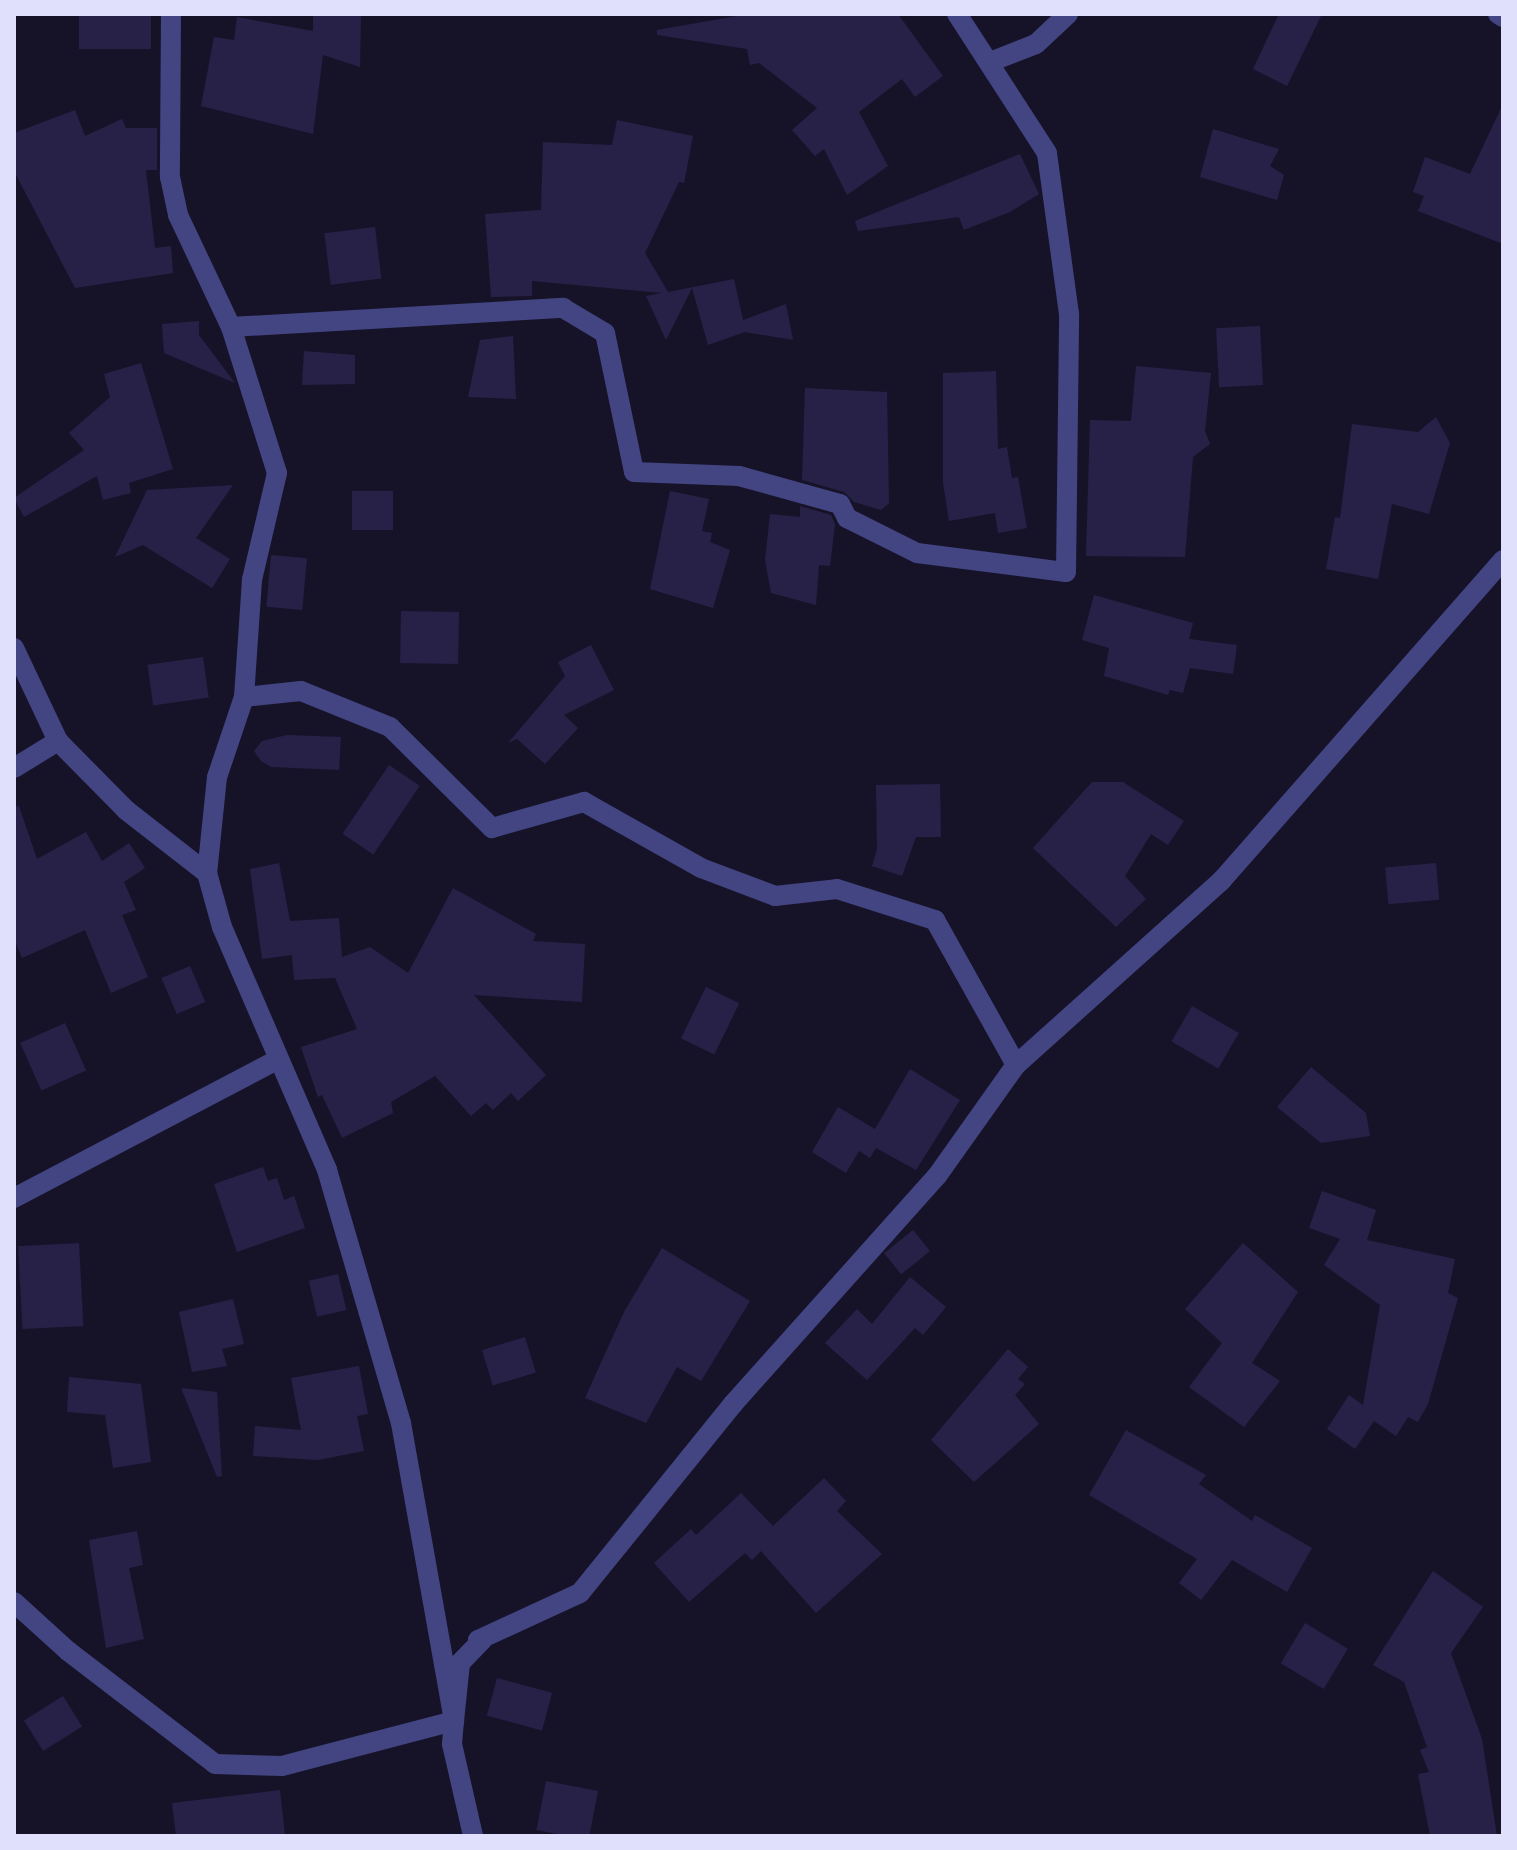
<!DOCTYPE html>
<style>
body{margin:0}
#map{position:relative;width:1517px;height:1850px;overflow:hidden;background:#161329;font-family:Karla,sans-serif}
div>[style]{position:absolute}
.building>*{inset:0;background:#272148;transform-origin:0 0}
.minor>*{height:20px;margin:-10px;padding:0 10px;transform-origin:10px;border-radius:10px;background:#434583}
span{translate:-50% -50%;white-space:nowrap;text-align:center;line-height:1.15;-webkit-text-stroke:7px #161329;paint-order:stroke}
.frame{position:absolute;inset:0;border:16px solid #e0dffc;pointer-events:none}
</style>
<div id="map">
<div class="building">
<i style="left:79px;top:14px;width:72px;height:35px"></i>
<i style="clip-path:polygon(313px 14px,361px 14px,360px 67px,323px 55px,313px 134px,201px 106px,214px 37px,234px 40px,237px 17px,313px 31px)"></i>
<i style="clip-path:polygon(748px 14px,898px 14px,943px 76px,915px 97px,902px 79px,859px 112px,888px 166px,847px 195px,824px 149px,815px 156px,792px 130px,817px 108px,759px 63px,750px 65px,747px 49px,657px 35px,657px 30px)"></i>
<i style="clip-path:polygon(1279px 14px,1322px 14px,1287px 86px,1253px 69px)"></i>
<i style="clip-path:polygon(1503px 104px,1503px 244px,1418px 211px,1424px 196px,1413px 192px,1425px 157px,1470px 174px)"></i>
<i style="clip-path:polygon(75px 110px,85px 136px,122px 119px,126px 128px,157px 128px,157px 170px,146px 170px,155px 248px,171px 246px,173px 273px,75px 288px,14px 171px,14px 133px)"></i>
<i style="clip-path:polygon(617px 120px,693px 136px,684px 183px,679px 182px,645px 253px,668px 292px,734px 279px,743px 320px,786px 304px,793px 340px,745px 332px,708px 345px,692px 288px,666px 340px,646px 296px,662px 293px,532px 281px,532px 296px,491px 297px,485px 214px,541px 210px,543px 142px,612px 145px)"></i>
<i style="clip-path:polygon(1213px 129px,1279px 149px,1270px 166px,1284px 175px,1277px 200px,1200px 177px)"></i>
<i style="clip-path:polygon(1020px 154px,1039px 194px,1010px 212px,964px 230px,959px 217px,858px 231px,855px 221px)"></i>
<i style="left:375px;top:227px;width:52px;height:51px;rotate:83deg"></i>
<i style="clip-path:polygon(199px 321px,199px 335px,235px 383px,164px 353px,162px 324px)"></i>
<i style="left:1260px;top:326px;width:59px;height:44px;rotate:87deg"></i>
<i style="clip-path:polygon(513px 336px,516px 399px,468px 397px,480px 340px)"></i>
<i style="clip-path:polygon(304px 351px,355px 355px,355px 384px,302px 385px)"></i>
<i style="clip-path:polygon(141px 363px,173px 469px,129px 483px,131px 493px,103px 500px,97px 476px,24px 517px,14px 498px,84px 450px,69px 433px,110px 397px,104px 374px)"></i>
<i style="clip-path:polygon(1136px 366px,1211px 373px,1205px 431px,1210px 444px,1193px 457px,1185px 557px,1086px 556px,1090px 420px,1131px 421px)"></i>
<i style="clip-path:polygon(996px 371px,998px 449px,1007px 447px,1012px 478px,1018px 477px,1027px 528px,998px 533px,995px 513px,949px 521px,943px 483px,943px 373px)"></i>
<i style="clip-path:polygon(805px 388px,887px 392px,889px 503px,881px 510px,854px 502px,844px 492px,802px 480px)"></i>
<i style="clip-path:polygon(1436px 417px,1450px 443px,1429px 514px,1392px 504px,1378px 579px,1326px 569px,1335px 517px,1340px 518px,1352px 424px,1418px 432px)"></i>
<i style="clip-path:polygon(233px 485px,196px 538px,230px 559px,212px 588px,143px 545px,115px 557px,147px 490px)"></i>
<i style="left:352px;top:491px;width:41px;height:39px"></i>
<i style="clip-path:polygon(670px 491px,709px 499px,702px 531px,712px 533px,710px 542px,730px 550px,713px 608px,650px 589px)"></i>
<i style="clip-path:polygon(800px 506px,831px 515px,835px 524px,830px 566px,819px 565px,816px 605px,771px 593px,765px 560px,770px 514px,800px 517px)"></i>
<i style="left:271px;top:555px;width:36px;height:52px;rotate:5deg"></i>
<i style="clip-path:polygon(1094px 595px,1193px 623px,1189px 639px,1237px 645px,1233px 674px,1190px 668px,1183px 693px,1170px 690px,1168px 695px,1104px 676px,1109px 648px,1082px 640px)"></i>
<i style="left:401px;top:611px;width:58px;height:52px;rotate:1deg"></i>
<i style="clip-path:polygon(591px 645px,614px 690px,564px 715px,578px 728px,545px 764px,517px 739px,508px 743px,565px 676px,558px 662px)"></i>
<i style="left:203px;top:657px;width:41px;height:56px;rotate:82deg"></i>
<i style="clip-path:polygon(287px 735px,341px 737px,339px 770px,271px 767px,261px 761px,254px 751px,262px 741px)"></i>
<i style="left:389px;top:765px;width:37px;height:83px;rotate:34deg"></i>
<i style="clip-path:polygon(1092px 782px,1123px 782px,1184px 821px,1168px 845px,1151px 834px,1125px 876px,1146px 899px,1116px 927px,1033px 848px)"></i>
<i style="clip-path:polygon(940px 784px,941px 837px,916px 837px,902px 876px,872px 866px,877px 849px,876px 785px)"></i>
<i style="clip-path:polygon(19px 806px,37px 859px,86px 832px,102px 861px,129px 843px,145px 868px,124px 882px,136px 910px,122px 915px,148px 977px,111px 993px,85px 930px,22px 958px,14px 939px,14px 807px)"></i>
<i style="clip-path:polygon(279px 863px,290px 921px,339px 918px,342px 957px,370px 947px,408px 973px,453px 888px,536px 934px,533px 941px,585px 944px,582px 1002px,474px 995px,546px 1075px,518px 1101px,511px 1093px,493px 1110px,486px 1103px,471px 1116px,435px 1076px,391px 1102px,393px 1113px,342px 1138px,322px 1095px,318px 1097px,301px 1047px,357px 1029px,335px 978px,294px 980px,292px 955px,262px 959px,250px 869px)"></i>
<i style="left:1436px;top:863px;width:37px;height:51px;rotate:85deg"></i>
<i style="left:190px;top:966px;width:39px;height:31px;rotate:67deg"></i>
<i style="left:706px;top:987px;width:37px;height:57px;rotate:26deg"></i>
<i style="left:1192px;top:1006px;width:54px;height:41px;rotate:30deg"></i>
<i style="left:65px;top:1023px;width:52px;height:49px;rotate:66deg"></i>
<i style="clip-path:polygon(1311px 1067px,1366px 1113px,1370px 1136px,1321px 1143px,1277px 1107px)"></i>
<i style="clip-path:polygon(910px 1069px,960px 1100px,916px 1170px,876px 1148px,870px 1158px,859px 1151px,846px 1173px,812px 1152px,838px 1107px,875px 1129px)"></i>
<i style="clip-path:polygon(263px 1167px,268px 1181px,277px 1178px,284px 1200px,294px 1196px,305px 1228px,237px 1252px,214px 1184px)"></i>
<i style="clip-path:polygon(1322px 1191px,1376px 1210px,1367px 1240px,1455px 1259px,1448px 1293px,1458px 1298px,1428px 1404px,1418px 1422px,1408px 1417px,1396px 1436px,1374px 1421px,1355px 1449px,1327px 1429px,1349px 1395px,1363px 1405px,1380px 1305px,1324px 1265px,1340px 1239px,1309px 1228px)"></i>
<i style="left:913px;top:1230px;width:27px;height:37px;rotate:51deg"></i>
<i style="left:79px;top:1243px;width:83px;height:61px;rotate:87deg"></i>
<i style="clip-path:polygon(1243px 1243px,1298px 1292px,1252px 1363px,1280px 1381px,1244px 1427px,1189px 1387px,1222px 1343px,1185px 1309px)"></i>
<i style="clip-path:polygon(662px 1248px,750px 1301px,701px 1381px,677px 1367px,646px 1423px,585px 1398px,624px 1312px)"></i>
<i style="left:338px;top:1274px;width:37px;height:30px;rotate:77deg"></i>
<i style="clip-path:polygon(910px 1277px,946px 1307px,923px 1335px,915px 1328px,867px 1380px,825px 1343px,857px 1309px,872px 1324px)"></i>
<i style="clip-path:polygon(233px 1299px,244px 1344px,222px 1349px,227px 1366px,192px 1372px,179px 1312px)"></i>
<i style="left:525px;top:1337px;width:37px;height:45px;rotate:73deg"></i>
<i style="clip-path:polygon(1008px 1349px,1028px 1367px,1018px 1379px,1025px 1384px,1015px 1395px,1039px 1424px,974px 1482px,931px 1440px)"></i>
<i style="clip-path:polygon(359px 1366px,368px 1414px,357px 1416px,364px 1451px,318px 1460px,253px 1456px,255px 1426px,301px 1430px,291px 1378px)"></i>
<i style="clip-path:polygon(69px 1377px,141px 1384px,151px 1462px,113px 1468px,105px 1415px,67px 1412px)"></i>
<i style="clip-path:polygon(181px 1388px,217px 1392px,222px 1476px,217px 1477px)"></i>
<i style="clip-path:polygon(1126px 1430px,1206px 1475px,1199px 1484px,1252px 1521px,1255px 1515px,1312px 1548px,1287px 1592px,1232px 1560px,1201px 1600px,1179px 1583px,1197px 1559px,1089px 1495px)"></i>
<i style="clip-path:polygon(824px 1478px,846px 1501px,837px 1511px,882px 1554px,816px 1613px,761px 1551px,752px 1560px,745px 1553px,689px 1602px,654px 1563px,691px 1529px,696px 1535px,741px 1493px,773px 1526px)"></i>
<i style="clip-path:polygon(137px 1531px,143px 1565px,129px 1568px,144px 1639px,106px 1648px,89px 1540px)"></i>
<i style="clip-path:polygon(1433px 1571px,1483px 1607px,1451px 1653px,1482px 1739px,1497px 1836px,1430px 1836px,1418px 1774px,1429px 1772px,1420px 1750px,1427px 1747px,1404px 1682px,1373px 1665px)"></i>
<i style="left:1305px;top:1623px;width:50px;height:47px;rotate:31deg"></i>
<i style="left:497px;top:1678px;width:57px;height:39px;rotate:15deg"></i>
<i style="left:63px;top:1696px;width:36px;height:46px;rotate:58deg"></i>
<i style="left:546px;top:1781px;width:53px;height:50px;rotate:11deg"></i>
<i style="clip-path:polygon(280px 1790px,285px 1836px,176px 1836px,172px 1803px)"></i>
</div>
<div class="minor">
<i style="left:171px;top:14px;width:163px;rotate:90.4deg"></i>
<i style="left:170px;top:177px;width:39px;rotate:78deg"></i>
<i style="left:178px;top:215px;width:124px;rotate:64.7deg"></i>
<i style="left:231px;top:327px;width:153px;rotate:72.5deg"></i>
<i style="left:277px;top:473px;width:110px;rotate:103.2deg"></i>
<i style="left:252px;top:580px;width:117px;rotate:93.9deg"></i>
<i style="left:244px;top:697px;width:84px;rotate:108.6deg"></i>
<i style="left:217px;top:777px;width:97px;rotate:95.9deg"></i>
<i style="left:1498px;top:14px;width:6px;rotate:31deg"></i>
<i style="left:990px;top:62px;width:49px;rotate:-21.4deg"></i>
<i style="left:1036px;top:44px;width:44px;rotate:-43.2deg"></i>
<i style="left:231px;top:327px;width:333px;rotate:-3.3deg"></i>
<i style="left:563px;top:308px;width:49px;rotate:30.8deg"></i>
<i style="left:605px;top:333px;width:142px;rotate:78.2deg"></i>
<i style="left:634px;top:472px;width:105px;rotate:2.2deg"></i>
<i style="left:739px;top:476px;width:105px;rotate:15.5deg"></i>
<i style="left:840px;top:504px;width:16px;rotate:63deg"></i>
<i style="left:847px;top:518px;width:78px;rotate:26.6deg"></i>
<i style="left:917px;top:553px;width:150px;rotate:7.3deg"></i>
<i style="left:1066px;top:572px;width:258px;rotate:-89.3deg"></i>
<i style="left:1069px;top:314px;width:162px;rotate:-97.8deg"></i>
<i style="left:1047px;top:153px;width:166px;rotate:-122.9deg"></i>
<i style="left:14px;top:648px;width:103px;rotate:64.7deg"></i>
<i style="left:58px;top:741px;width:97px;rotate:45.4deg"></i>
<i style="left:126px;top:810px;width:103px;rotate:37.9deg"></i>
<i style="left:207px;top:873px;width:56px;rotate:74.5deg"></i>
<i style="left:222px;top:927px;width:265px;rotate:66.6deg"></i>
<i style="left:327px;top:1170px;width:264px;rotate:73.7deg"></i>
<i style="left:401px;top:1423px;width:303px;rotate:79.9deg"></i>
<i style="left:454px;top:1721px;width:23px;rotate:95deg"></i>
<i style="left:452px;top:1744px;width:94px;rotate:77.1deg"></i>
<i style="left:244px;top:697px;width:57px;rotate:-6deg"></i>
<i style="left:301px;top:691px;width:96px;rotate:22deg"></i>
<i style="left:390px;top:727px;width:144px;rotate:44.7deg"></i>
<i style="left:492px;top:828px;width:96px;rotate:-15.8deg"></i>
<i style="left:584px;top:802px;width:134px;rotate:29.4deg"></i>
<i style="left:701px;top:868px;width:79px;rotate:20.7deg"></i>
<i style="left:775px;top:896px;width:62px;rotate:-6.4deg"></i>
<i style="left:837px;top:889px;width:103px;rotate:17.6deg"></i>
<i style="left:935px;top:920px;width:166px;rotate:60.8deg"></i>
<i style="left:14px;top:768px;width:52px;rotate:-31.5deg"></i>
<i style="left:14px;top:1198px;width:299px;rotate:-27.7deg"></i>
<i style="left:14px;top:1602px;width:73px;rotate:42.2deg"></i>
<i style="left:68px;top:1651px;width:185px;rotate:37.5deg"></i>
<i style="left:215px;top:1764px;width:67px;rotate:1.7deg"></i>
<i style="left:282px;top:1766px;width:178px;rotate:-14.7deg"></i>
<i style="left:454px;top:1721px;width:58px;rotate:-84.1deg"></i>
<i style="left:460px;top:1663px;width:32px;rotate:-46deg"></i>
<i style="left:482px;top:1640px;width:4px;rotate:180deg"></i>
<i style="left:478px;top:1640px;width:112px;rotate:-24.7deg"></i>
<i style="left:580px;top:1593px;width:243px;rotate:-51deg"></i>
<i style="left:733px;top:1404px;width:306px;rotate:-48.2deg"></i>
<i style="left:937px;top:1176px;width:136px;rotate:-54.6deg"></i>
<i style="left:1016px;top:1065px;width:277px;rotate:-41.9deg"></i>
<i style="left:1222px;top:880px;width:426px;rotate:-48.7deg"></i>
</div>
<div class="frame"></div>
</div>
